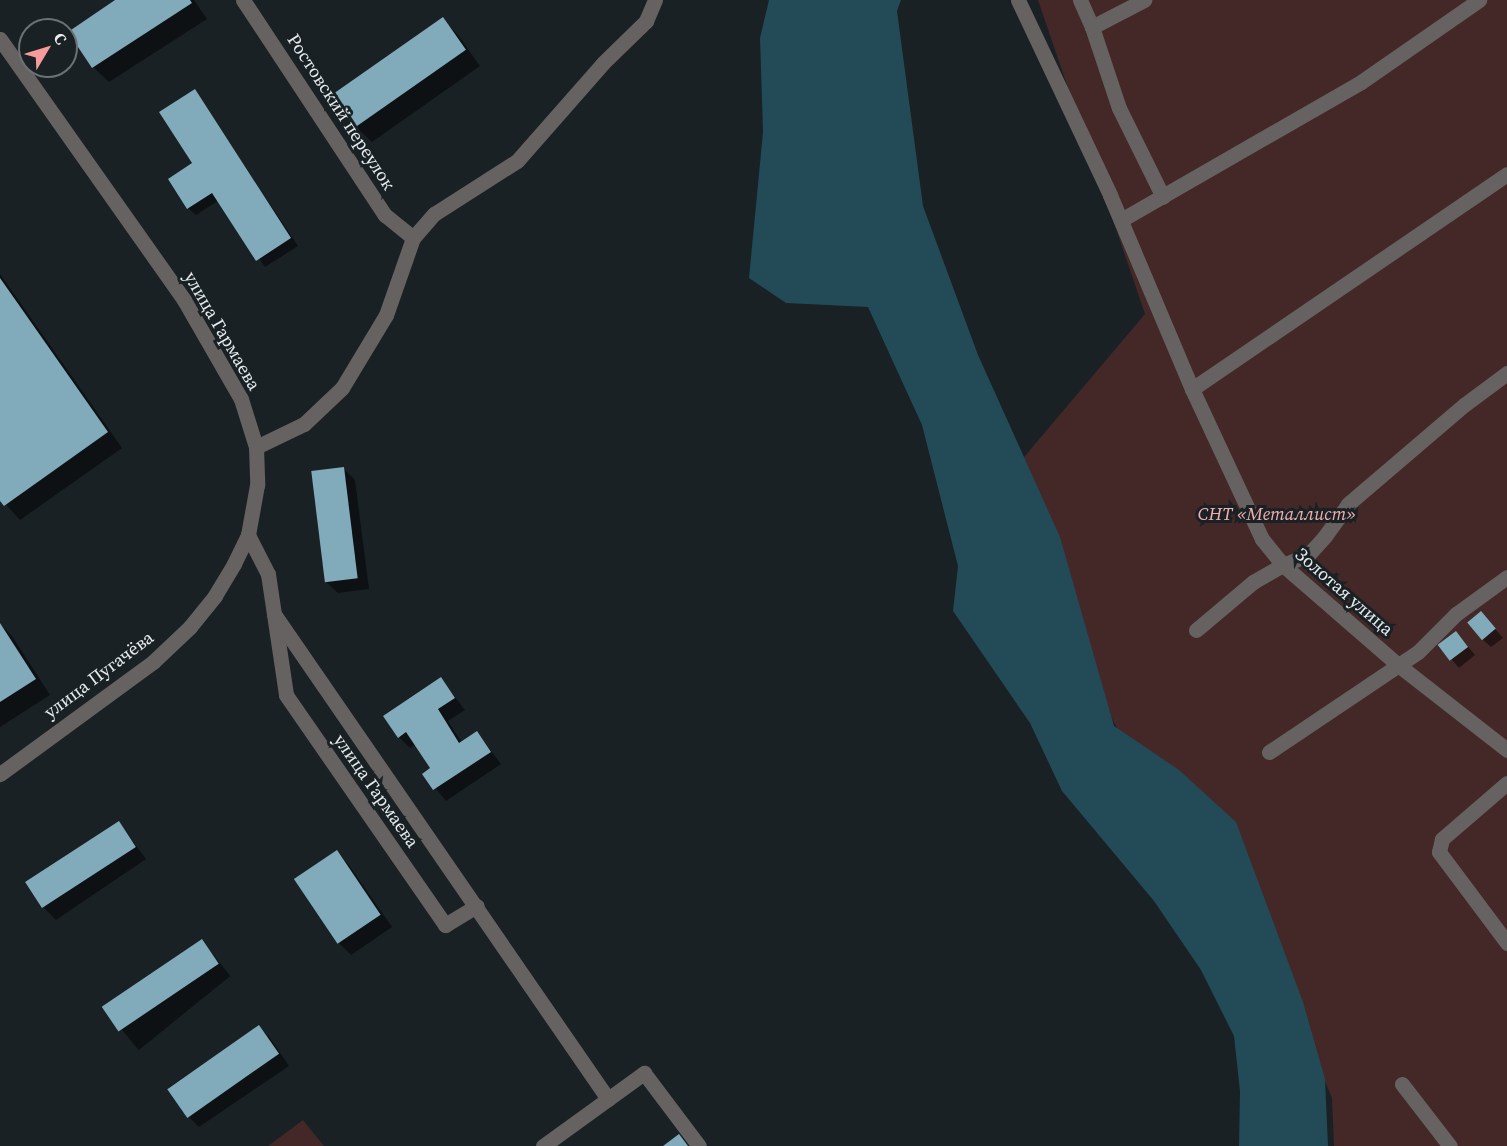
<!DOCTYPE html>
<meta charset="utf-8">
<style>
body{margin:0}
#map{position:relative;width:1507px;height:1146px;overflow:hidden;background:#192124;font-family:"Source Serif 4",serif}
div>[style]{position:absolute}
.green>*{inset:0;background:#432827}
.water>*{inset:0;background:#224a57}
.shadow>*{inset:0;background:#0007;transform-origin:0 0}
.building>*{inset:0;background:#81aaba;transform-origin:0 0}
.minor>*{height:15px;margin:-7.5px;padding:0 7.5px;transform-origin:7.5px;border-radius:7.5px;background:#676262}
.tertiary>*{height:15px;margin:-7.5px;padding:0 7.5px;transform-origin:7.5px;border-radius:7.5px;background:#676262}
span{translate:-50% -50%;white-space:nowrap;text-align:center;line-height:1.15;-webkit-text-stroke:6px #192124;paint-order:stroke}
.street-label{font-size:18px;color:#e7ecef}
.park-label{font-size:18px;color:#f4b0af;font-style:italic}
.north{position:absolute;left:18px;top:18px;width:60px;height:60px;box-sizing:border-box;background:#192124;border:2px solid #6b7275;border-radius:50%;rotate:52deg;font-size:16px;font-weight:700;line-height:24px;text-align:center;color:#e7ecef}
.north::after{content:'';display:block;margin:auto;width:21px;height:27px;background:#f59b9b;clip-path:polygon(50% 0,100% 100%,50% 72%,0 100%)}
</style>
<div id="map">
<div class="green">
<i style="clip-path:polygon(1038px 0,1507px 0,1507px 1146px,1334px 1146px,1332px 1098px,1215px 820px,1130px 753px,1085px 667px,1019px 463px,1145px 314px)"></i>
<i style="clip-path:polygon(303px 1120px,324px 1146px,268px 1146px)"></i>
</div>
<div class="water">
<i style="clip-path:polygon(769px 0,901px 0,897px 11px,923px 206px,978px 355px,1060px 537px,1114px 726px,1179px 770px,1236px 822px,1303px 1002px,1325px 1079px,1328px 1146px,1239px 1146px,1240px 1091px,1234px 1036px,1201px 970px,1154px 901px,1062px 791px,1030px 723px,953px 611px,958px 566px,922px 425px,868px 307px,786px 303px,749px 278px,763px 132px,760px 38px)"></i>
</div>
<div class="shadow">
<i style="clip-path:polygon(118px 0,194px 0,207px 19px,109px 82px,93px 67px)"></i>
<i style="clip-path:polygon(442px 19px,458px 35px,480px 66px,372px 142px,356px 127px)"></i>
<i style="clip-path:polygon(194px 91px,298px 246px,265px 267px,219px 200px,196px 215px,188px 208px,194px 163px)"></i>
<i style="clip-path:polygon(0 274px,122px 448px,20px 520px,0 498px)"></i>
<i style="clip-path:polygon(344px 469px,355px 480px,369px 589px,338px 593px,326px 582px)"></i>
<i style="clip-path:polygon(1481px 613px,1503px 638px,1491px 647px,1483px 640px)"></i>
<i style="clip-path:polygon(0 624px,12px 636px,50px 695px,0 727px)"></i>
<i style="clip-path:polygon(1456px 633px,1475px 655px,1459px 668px,1452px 660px)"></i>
<i style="clip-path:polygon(441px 679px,465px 710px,448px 721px,462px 743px,477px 733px,501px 764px,446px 801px,424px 774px,432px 768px,416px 744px,410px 748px,399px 737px)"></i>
<i style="clip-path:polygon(119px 823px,146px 859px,56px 920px,44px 908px)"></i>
<i style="clip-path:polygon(337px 852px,348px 864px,392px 927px,351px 955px,339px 943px,296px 880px)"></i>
<i style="left:202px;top:941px;width:45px;height:118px;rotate:51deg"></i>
<i style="clip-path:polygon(259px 1027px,270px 1038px,289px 1066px,199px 1127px,187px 1115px,169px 1087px)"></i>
</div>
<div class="building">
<i style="clip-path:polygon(115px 0,190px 0,192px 3px,92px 68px,68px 32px)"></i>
<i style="left:443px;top:17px;width:40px;height:136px;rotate:55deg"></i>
<i style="clip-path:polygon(195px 89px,291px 238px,256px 261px,212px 193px,187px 209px,168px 179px,192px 163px,159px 112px)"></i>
<i style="clip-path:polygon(0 278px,108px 432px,4px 506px,0 501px)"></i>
<i style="left:344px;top:467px;width:112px;height:33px;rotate:83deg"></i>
<i style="left:1481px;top:611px;width:23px;height:18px;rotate:50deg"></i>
<i style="clip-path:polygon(0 623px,36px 679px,0 702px)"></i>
<i style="left:1456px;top:631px;width:20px;height:23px;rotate:53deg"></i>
<i style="clip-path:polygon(441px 677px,455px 698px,438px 709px,459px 743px,477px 731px,491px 752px,433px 790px,422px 774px,430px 768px,406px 732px,398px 738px,383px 716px)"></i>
<i style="left:119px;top:821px;width:31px;height:112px;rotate:57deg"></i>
<i style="left:337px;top:850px;width:78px;height:52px;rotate:56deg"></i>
<i style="left:202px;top:939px;width:30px;height:121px;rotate:56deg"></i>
<i style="left:259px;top:1025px;width:35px;height:112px;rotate:55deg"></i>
<i style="clip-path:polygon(679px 1134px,688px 1146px,663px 1146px)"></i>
</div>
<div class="minor">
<i style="left:243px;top:0;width:258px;rotate:56.6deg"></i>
<i style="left:385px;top:215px;width:36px;rotate:39deg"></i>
<i style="left:1080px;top:0;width:30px;rotate:66deg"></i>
<i style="left:1092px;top:27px;width:85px;rotate:71.6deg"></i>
<i style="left:1119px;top:108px;width:99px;rotate:63.7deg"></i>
<i style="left:1092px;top:27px;width:59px;rotate:-27.4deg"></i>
<i style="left:1121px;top:220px;width:277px;rotate:-29.9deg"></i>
<i style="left:1361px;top:82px;width:144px;rotate:-34.8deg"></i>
<i style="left:1192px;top:389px;width:381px;rotate:-34.3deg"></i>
<i style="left:248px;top:535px;width:44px;rotate:62.9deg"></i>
<i style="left:268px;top:574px;width:122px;rotate:81.5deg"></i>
<i style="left:286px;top:695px;width:280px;rotate:55.3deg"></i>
<i style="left:445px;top:925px;width:37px;rotate:-31deg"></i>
<i style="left:274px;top:614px;width:589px;rotate:55.45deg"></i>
<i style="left:1196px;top:630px;width:75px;rotate:-40.1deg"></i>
<i style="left:1253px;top:582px;width:34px;rotate:-30deg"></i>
<i style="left:1283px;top:565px;width:27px;rotate:-22deg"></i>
<i style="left:1308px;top:555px;width:25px;rotate:-48deg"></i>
<i style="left:1325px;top:536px;width:39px;rotate:-54deg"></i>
<i style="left:1348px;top:504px;width:153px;rotate:-40.5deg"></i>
<i style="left:1464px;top:405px;width:54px;rotate:-36.7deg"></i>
<i style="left:1269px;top:752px;width:179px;rotate:-33.9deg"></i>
<i style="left:1418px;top:652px;width:54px;rotate:-45deg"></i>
<i style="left:1456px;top:614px;width:63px;rotate:-36deg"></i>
<i style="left:1507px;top:783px;width:86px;rotate:139.3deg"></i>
<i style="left:1442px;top:839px;width:13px;rotate:103deg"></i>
<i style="left:1439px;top:852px;width:114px;rotate:53.2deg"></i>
<i style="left:1402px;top:1084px;width:78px;rotate:52.3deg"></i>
<i style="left:543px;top:1146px;width:125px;rotate:-35.9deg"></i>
<i style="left:644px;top:1073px;width:91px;rotate:53deg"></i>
</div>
<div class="tertiary">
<i style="left:1018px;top:0;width:216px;rotate:64.7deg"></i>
<i style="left:1110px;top:195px;width:211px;rotate:67.1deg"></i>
<i style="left:1192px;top:389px;width:166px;rotate:65deg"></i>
<i style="left:1262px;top:539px;width:33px;rotate:51deg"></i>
<i style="left:1283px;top:565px;width:70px;rotate:41deg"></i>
<i style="left:1336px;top:611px;width:81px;rotate:41deg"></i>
<i style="left:1397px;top:664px;width:140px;rotate:38deg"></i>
<i style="left:0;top:39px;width:319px;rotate:54.8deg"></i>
<i style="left:184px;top:300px;width:114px;rotate:60.1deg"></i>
<i style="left:241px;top:399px;width:50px;rotate:72.6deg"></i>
<i style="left:256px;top:447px;width:38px;rotate:88deg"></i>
<i style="left:257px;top:485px;width:51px;rotate:100.2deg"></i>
<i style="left:248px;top:535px;width:32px;rotate:116deg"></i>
<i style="left:234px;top:564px;width:37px;rotate:121deg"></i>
<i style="left:215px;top:596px;width:40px;rotate:129deg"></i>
<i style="left:190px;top:627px;width:51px;rotate:136.6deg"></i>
<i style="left:153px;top:662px;width:190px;rotate:143.8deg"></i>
<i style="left:256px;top:447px;width:53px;rotate:-25.6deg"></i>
<i style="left:304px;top:424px;width:52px;rotate:-43.5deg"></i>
<i style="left:342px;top:388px;width:85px;rotate:-58.9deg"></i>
<i style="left:386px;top:315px;width:82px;rotate:-70.7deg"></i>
<i style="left:413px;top:238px;width:32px;rotate:-49deg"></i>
<i style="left:434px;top:214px;width:98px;rotate:-32.6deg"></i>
<i style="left:517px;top:161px;width:130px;rotate:-48.7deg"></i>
<i style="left:603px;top:63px;width:60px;rotate:-44.3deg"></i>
<i style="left:646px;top:21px;width:23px;rotate:-67deg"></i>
</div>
<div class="street-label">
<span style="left:341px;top:112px;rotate:57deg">Ростовский переулок</span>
<span style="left:222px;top:331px;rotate:60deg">улица Гармаева</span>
<span style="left:1344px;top:592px;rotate:41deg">Золотая улица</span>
<span style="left:99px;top:675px;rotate:-37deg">улица Пугачёва</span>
<span style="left:376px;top:791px;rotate:55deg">улица Гармаева</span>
</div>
<div class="park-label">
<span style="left:1277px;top:514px">СНТ «Металлист»</span>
</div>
<div class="north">С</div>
</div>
